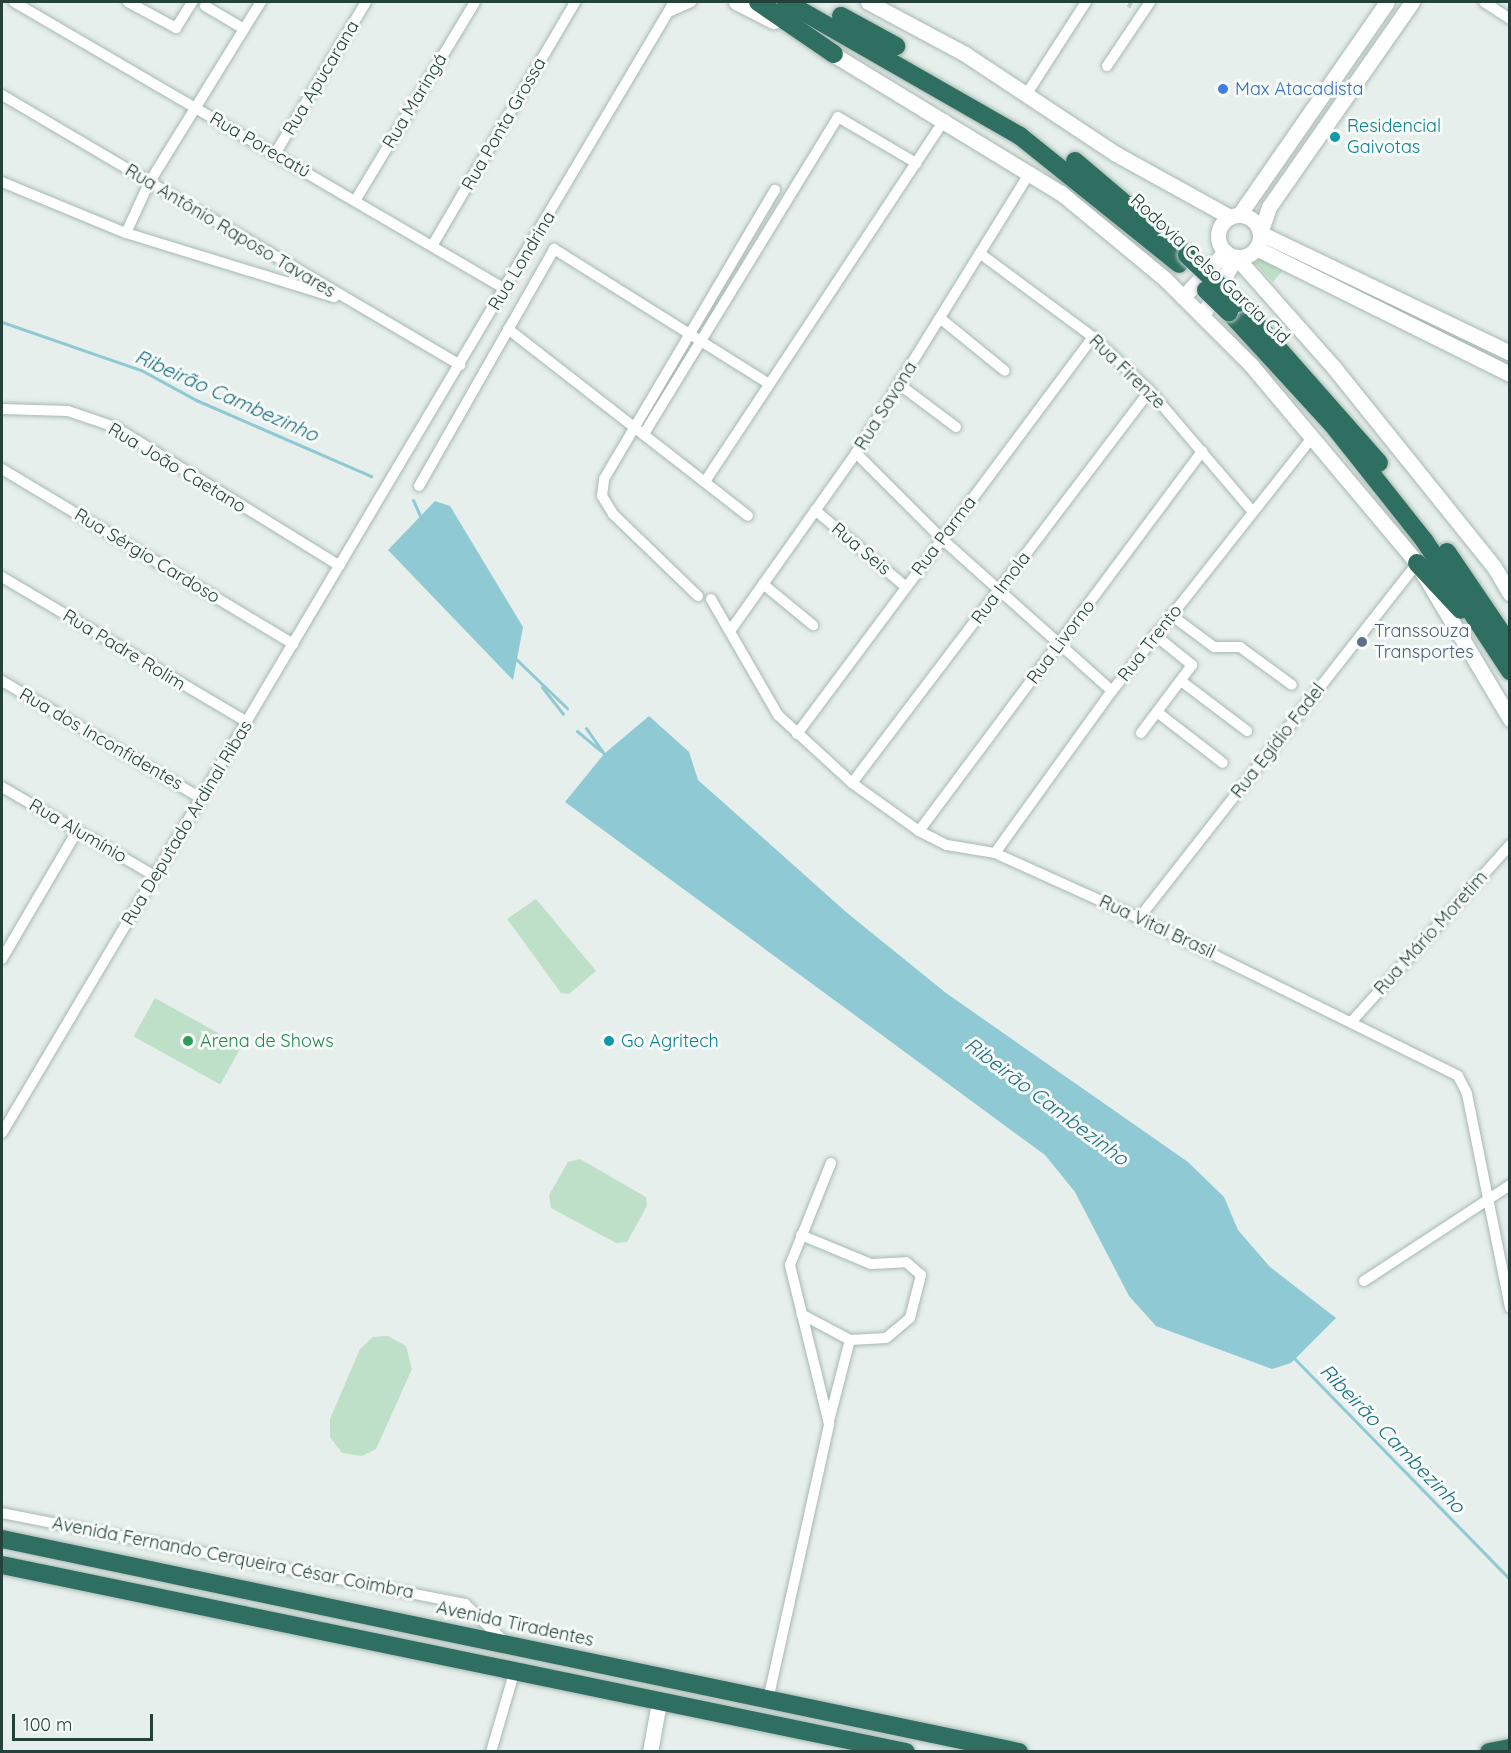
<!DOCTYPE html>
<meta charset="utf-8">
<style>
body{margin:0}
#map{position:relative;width:1511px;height:1753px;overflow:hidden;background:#e6efeb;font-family:Quicksand,sans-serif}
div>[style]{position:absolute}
.green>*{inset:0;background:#bfe0c8;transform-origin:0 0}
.water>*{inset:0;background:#8ec9d4}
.stream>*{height:3px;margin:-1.5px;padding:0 1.5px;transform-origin:1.5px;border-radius:1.5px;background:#8ec9d4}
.street-tunnel>*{height:10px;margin-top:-5px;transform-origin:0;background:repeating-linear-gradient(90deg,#bfccc8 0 10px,transparent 0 15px)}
.roads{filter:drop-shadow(0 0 2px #a8b8b2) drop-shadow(0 0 2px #a8b8b2)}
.street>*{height:10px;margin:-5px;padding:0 5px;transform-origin:5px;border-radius:5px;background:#fff}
.secondary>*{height:15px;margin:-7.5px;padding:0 7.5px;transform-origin:7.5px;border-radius:7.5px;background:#fff}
.secondary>.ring{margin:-7.5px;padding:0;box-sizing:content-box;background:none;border:15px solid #fff;border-radius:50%}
.highway>*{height:18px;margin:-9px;padding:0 9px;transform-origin:9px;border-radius:9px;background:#2f6f62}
.bridges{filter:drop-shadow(0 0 2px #c2cac8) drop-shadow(0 0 2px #c2cac8)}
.highway-bridge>*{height:18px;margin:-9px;padding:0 9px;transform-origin:9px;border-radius:9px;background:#2f6f62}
.dots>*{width:16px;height:16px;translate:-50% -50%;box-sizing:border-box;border:3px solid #f7fbf9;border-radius:50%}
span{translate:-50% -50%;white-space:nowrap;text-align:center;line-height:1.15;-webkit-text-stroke:6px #f7fbf9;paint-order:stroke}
.street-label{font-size:18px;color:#24423a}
.shop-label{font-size:18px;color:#366cbe}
.left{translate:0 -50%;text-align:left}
.culture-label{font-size:18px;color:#0d838f}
.service-label{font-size:18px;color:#4e5e75}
.leisure-label{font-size:18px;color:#27864d}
.water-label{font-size:20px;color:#1c6f80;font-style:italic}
.frame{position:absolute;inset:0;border:3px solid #24423a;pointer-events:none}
.scale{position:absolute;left:12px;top:1714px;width:141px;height:27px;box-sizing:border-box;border:3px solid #24423a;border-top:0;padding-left:8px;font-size:18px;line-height:21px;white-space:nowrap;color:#24423a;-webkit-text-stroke:4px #f7fbf9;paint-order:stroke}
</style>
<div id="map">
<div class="green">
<i style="clip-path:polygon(1261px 256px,1284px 269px,1273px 282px,1255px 263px)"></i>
<i style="clip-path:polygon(536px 899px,596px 971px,569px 994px,561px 993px,507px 919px)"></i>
<i style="left:155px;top:998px;width:99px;height:44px;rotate:29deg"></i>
<i style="clip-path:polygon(580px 1159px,646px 1197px,647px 1206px,627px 1242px,616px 1243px,551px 1208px,549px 1195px,568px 1162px)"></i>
<i style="clip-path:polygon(388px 1336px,406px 1346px,412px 1369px,376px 1449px,362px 1456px,342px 1453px,330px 1437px,330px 1419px,360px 1349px,373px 1337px)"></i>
</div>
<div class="water">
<i style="clip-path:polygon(435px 501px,450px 506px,523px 627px,513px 680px,388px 550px)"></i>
<i style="clip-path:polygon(649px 716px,689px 752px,698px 780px,846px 912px,946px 993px,1188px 1162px,1224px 1197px,1238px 1230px,1270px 1267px,1336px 1318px,1291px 1363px,1272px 1369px,1156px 1326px,1129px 1296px,1075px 1192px,1045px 1155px,565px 802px,604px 754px)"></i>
</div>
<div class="stream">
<i style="left:2px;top:322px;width:147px;rotate:19.1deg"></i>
<i style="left:141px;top:370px;width:63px;rotate:28.6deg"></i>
<i style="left:196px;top:400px;width:191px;rotate:23.5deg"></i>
<i style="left:413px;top:500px;width:20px;rotate:66deg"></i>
<i style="left:516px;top:659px;width:71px;rotate:43.9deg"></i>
<i style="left:542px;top:687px;width:34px;rotate:52deg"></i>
<i style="left:586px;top:728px;width:33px;rotate:55deg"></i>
<i style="left:577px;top:731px;width:31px;rotate:40deg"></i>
<i style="left:1293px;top:1357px;width:310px;rotate:45.7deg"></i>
</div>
<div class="street-tunnel">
<i style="left:1129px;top:2px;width:4px;rotate:27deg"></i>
</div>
<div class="roads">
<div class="street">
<i style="left:14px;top:2px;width:569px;rotate:30.31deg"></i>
<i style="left:128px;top:2px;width:55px;rotate:28.4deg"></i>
<i style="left:176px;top:28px;width:31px;rotate:-58deg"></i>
<i style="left:1484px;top:2px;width:31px;rotate:33deg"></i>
<i style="left:205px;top:6px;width:45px;rotate:30.5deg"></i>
<i style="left:671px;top:11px;width:22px;rotate:-24deg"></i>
<i style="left:1107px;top:66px;width:77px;rotate:-56.1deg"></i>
<i style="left:2px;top:95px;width:532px;rotate:30.52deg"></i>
<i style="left:1026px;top:95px;width:111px;rotate:-57.2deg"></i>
<i style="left:275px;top:154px;width:177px;rotate:-59.1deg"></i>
<i style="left:2px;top:182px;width:134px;rotate:22.4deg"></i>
<i style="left:126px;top:233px;width:218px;rotate:17.1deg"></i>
<i style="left:355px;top:201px;width:232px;rotate:-58.9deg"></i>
<i style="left:126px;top:233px;width:55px;rotate:-65.3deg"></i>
<i style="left:149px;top:183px;width:213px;rotate:-58.3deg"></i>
<i style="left:432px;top:246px;width:283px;rotate:-59.6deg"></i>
<i style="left:982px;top:255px;width:138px;rotate:36.5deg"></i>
<i style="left:1093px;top:337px;width:79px;rotate:43.5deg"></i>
<i style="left:1150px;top:391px;width:157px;rotate:49.6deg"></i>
<i style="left:941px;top:319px;width:82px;rotate:39.1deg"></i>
<i style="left:508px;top:329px;width:304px;rotate:37.9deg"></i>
<i style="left:900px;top:385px;width:70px;rotate:36.9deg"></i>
<i style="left:2px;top:409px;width:66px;rotate:1.7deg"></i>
<i style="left:68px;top:411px;width:50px;rotate:18.8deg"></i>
<i style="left:115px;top:427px;width:264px;rotate:31.7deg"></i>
<i style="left:645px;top:432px;width:369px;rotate:-58.5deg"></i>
<i style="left:838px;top:117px;width:91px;rotate:30.5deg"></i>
<i style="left:856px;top:453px;width:122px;rotate:45deg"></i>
<i style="left:942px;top:539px;width:228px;rotate:41.8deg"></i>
<i style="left:2px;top:469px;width:340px;rotate:31deg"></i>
<i style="left:706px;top:480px;width:433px;rotate:-56.5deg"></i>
<i style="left:419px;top:486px;width:273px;rotate:-60.3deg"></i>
<i style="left:554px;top:249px;width:254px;rotate:32.1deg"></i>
<i style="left:815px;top:510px;width:119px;rotate:40.2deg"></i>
<i style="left:2px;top:577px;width:285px;rotate:30.6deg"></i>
<i style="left:763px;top:584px;width:65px;rotate:39.4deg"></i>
<i style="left:698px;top:596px;width:118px;rotate:-136deg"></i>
<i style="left:613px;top:514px;width:21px;rotate:-121deg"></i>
<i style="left:602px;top:496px;width:17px;rotate:-83deg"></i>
<i style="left:604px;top:479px;width:336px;rotate:-59.4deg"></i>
<i style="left:711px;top:599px;width:134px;rotate:60deg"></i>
<i style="left:778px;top:715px;width:100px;rotate:42.6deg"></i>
<i style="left:852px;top:783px;width:82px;rotate:35.6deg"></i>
<i style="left:919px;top:831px;width:31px;rotate:27deg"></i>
<i style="left:947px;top:845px;width:49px;rotate:9.5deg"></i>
<i style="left:995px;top:853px;width:158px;rotate:24.3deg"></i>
<i style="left:1139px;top:918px;width:356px;rotate:26.3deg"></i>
<i style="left:1458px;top:1076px;width:20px;rotate:63deg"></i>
<i style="left:1467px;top:1094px;width:218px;rotate:78.6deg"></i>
<i style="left:1171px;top:615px;width:54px;rotate:36.7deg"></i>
<i style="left:1214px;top:647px;width:26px"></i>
<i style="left:1240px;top:647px;width:64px;rotate:36.2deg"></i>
<i style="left:730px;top:631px;width:218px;rotate:-54.7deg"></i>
<i style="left:856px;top:453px;width:331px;rotate:-58.2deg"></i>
<i style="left:2px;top:681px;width:231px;rotate:30.5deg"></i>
<i style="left:1181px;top:681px;width:83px;rotate:37.1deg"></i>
<i style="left:1157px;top:712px;width:83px;rotate:37.7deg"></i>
<i style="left:1141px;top:733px;width:85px;rotate:-53.1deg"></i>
<i style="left:1192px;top:665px;width:48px;rotate:-141deg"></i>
<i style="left:797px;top:734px;width:495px;rotate:-53.3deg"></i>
<i style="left:852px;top:783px;width:492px;rotate:-52.8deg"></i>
<i style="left:2px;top:787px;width:177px;rotate:30.2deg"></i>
<i style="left:919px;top:831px;width:474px;rotate:-53.3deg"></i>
<i style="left:995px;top:853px;width:200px;rotate:-54.2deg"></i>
<i style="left:1112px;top:691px;width:323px;rotate:-51.7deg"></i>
<i style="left:1139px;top:918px;width:451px;rotate:-51.9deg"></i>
<i style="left:2px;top:959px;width:148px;rotate:-59.6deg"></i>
<i style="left:1353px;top:1020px;width:235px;rotate:-48.1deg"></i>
<i style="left:2px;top:1133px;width:1316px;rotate:-59.28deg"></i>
<i style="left:801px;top:1235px;width:76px;rotate:22.5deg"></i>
<i style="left:871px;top:1264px;width:35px;rotate:-3deg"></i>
<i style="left:906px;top:1262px;width:20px;rotate:41deg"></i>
<i style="left:921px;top:1275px;width:44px;rotate:104.3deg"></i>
<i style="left:910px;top:1318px;width:31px;rotate:140deg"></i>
<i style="left:886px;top:1338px;width:36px;rotate:177deg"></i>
<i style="left:850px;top:1340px;width:55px;rotate:-152deg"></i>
<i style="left:1364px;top:1281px;width:175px;rotate:-33.3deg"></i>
<i style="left:829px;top:1421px;width:84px;rotate:-75.5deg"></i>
<i style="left:2px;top:1513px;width:472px;rotate:11.1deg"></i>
<i style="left:465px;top:1604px;width:55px;rotate:43.5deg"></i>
<i style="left:768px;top:1700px;width:283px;rotate:-77.5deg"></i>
<i style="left:829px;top:1424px;width:164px;rotate:-103.8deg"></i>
<i style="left:790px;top:1265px;width:110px;rotate:-68.1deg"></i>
<i style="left:491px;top:1752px;width:85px;rotate:-73.7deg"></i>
</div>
<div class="secondary">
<i style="left:736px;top:2px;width:42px;rotate:27.2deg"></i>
<i style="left:868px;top:2px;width:110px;rotate:28.2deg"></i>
<i style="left:965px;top:54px;width:181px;rotate:33.5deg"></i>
<i style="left:1116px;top:154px;width:130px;rotate:28.9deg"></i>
<i style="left:1412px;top:2px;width:250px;rotate:124.9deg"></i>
<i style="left:1269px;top:207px;width:28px;rotate:109deg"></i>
<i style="left:1260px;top:233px;width:277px;rotate:25.6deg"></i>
<i style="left:823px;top:48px;width:279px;rotate:31.4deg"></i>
<i style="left:1061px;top:193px;width:135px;rotate:39.6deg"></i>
<i style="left:1165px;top:279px;width:122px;rotate:45deg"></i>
<i style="left:1251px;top:365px;width:258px;rotate:50deg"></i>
<i style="left:1417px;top:563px;width:182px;rotate:59.2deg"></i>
<i style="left:1239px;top:215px;width:259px;rotate:-55.2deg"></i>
<i class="ring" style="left:1218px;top:215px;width:27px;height:27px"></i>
<i style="left:1256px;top:248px;width:284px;rotate:26.4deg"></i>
<i style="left:1183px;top:297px;width:62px;rotate:-47deg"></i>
<i style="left:1202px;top:316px;width:68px;rotate:-60deg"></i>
<i style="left:1236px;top:257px;width:149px;rotate:48.5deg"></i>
<i style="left:1335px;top:369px;width:254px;rotate:51.2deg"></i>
<i style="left:1494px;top:567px;width:31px;rotate:59deg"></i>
<i style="left:650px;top:1752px;width:51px;rotate:-79.8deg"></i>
</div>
<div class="highway">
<i style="left:758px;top:2px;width:92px;rotate:34.4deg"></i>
<i style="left:786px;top:2px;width:270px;rotate:29.8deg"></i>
<i style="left:1020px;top:136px;width:204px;rotate:38.8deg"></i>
<i style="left:841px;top:16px;width:63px;rotate:28.6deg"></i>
<i style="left:1075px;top:161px;width:138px;rotate:40.3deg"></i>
<i style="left:1238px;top:303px;width:213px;rotate:48.6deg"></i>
<i style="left:1229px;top:312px;width:152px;rotate:47.4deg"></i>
<i style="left:1332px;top:424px;width:148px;rotate:51.6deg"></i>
<i style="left:1424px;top:540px;width:157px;rotate:56.7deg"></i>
<i style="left:1447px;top:552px;width:112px;rotate:55.9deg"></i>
<i style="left:1417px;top:563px;width:64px;rotate:46.9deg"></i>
<i style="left:2px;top:1539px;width:1039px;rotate:11.83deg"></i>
<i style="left:2px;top:1565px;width:923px;rotate:11.69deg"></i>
<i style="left:1489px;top:1752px;width:21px;rotate:-11deg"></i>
</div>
</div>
<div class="bridges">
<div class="highway-bridge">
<i style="left:1187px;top:255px;width:70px;rotate:43.3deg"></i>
<i style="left:1206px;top:290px;width:32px;rotate:44deg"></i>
</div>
</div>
<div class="dots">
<i style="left:1223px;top:89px;background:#3f7fe0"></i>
<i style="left:1335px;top:137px;background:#0f9aa8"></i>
<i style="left:1362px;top:642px;background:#5c6f8a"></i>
<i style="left:188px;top:1041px;background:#2e9e5b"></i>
<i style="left:609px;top:1041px;background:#0f9aa8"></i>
</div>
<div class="street-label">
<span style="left:321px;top:78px;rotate:-59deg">Rua Apucarana</span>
<span style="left:415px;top:101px;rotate:-59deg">Rua Maringá</span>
<span style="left:504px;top:124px;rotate:-60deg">Rua Ponta Grossa</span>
<span style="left:260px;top:145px;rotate:30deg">Rua Porecatú</span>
<span style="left:230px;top:231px;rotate:31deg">Rua Antônio Raposo Tavares</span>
<span style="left:522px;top:261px;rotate:-59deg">Rua Londrina</span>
<span style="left:1210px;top:269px;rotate:43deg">Rodovia Celso Garcia Cid</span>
<span style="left:1127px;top:372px;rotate:44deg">Rua Firenze</span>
<span style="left:886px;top:406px;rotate:-58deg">Rua Savona</span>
<span style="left:177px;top:468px;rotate:31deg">Rua João Caetano</span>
<span style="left:944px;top:536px;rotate:-53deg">Rua Parma</span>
<span style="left:861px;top:549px;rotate:40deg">Rua Seis</span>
<span style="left:147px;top:556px;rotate:31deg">Rua Sérgio Cardoso</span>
<span style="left:1001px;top:588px;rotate:-53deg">Rua Imola</span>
<span style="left:1061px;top:642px;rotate:-53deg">Rua Livorno</span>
<span style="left:1150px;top:643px;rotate:-52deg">Rua Trento</span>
<span style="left:124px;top:650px;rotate:31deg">Rua Padre Rolim</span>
<span style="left:101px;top:739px;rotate:30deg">Rua dos Inconfidentes</span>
<span style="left:1278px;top:741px;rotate:-52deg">Rua Egídio Fadel</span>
<span style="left:187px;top:823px;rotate:-59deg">Rua Deputado Ardinal Ribas</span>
<span style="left:78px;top:831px;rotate:30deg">Rua Alumínio</span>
<span style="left:1157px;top:927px;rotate:25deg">Rua Vital Brasil</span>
<span style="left:1431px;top:933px;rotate:-48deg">Rua Mário Moretim</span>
<span style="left:233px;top:1558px;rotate:11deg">Avenida Fernando Cerqueira César Coimbra</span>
<span style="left:515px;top:1624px;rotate:12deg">Avenida Tiradentes</span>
</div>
<div class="shop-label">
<span class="left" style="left:1235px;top:89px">Max Atacadista</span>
</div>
<div class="culture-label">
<span class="left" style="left:1347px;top:137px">Residencial<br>Gaivotas</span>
<span class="left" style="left:621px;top:1041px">Go Agritech</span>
</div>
<div class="service-label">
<span class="left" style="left:1374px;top:642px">Transsouza<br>Transportes</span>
</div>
<div class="leisure-label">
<span class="left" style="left:200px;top:1041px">Arena de Shows</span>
</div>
<div class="water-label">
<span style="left:227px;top:395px;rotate:24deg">Ribeirão Cambezinho</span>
<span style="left:1047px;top:1101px;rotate:37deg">Ribeirão Cambezinho</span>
<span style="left:1393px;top:1438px;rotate:46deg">Ribeirão Cambezinho</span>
</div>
<div class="frame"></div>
<div class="scale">100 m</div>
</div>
